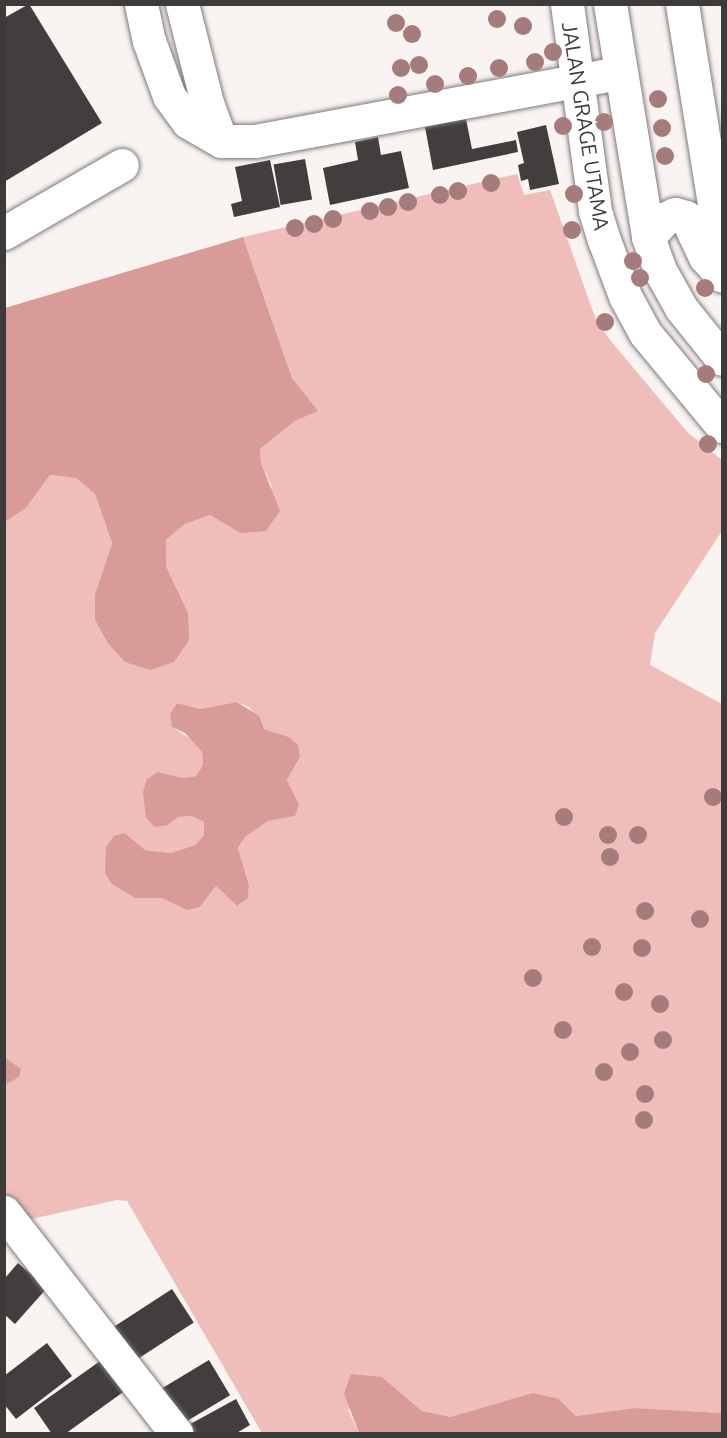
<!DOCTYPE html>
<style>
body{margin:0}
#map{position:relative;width:727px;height:1438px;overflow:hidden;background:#f9f3f2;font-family:Ubuntu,sans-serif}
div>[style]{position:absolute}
.green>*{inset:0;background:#efbdba}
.forest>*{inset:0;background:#d99b97}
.building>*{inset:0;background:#433e3e;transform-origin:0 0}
.roads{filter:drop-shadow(0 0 2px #7f7a79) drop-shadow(0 0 2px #7f7a79)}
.minor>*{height:33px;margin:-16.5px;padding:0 16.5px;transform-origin:16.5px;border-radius:16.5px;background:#fff}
.trees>*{width:18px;height:18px;margin:-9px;border-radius:50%;background:#a67b7c}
span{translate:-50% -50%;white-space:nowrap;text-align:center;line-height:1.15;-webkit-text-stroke:6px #fff;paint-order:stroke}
.street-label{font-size:21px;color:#3d3b3a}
.frame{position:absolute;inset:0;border:6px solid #3d3b3a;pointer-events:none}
</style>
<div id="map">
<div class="green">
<i style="clip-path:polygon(evenodd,517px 174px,524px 195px,550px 190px,596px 320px,610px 340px,688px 433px,722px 460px,722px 531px,655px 633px,650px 665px,722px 704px,722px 1413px,635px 1408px,576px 1416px,559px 1399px,451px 1417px,422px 1411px,382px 1377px,348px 1410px,359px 1433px,262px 1433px,127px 1201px,117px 1200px,27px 1220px,5px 1196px,5px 1085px,10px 1082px,9px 1061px,4px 1057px,5px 522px,26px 508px,50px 475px,76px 478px,95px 494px,112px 543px,95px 594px,95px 620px,107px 642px,188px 613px,166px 566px,166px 540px,185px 524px,210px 515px,240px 533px,272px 487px,261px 463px,260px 449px,295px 421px,317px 411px,292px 378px,243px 237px,517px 174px,237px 702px,249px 707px,264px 729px,289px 737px,300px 757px,287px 780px,299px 804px,294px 816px,268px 821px,245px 837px,238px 848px,249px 885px,248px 898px,237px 906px,216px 886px,200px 907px,187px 909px,162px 898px,135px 898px,125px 833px,145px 850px,171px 853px,195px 845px,204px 835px,204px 822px,191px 816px,177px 817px,168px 825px,158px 772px,184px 778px,196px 776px,203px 765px,202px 752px,194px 741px,172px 727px,176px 703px,200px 709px,237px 702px)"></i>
</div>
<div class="forest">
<i style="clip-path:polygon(243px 237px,292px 378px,318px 411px,295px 421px,260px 449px,261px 463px,280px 511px,266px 531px,240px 533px,210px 515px,185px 524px,166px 540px,166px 566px,188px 613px,189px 640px,174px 662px,150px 670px,125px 662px,107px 642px,95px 620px,95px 594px,112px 543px,95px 494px,76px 478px,50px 475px,26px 508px,5px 522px,5px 308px)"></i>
<i style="clip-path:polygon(237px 702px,259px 716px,264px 729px,289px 737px,298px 745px,300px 757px,287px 780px,299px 804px,295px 816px,268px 821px,245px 837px,238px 848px,249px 885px,248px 898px,237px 906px,216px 886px,200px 907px,187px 910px,162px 898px,135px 898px,112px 884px,105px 873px,106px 847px,114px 836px,125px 833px,145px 850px,171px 853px,195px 845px,204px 835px,204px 822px,191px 816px,178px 817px,168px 825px,155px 827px,146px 818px,143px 792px,147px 779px,158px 772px,184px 778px,196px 776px,203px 765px,202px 752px,185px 733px,172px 727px,170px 714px,177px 703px,200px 709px)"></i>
<i style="clip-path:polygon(4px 1057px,21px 1069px,19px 1077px,5px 1085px)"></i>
<i style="clip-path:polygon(351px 1374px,382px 1377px,422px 1411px,451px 1417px,533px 1393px,559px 1399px,576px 1416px,635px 1408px,722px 1413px,722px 1433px,359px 1433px,344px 1394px)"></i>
</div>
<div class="building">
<i style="clip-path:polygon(29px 4px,102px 123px,4px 182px,4px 18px)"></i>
<i style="clip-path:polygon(466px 119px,472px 149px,516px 140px,518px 152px,433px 170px,425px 127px)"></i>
<i style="clip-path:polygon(546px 125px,559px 184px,530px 190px,528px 179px,521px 181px,518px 165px,524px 163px,517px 132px)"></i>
<i style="clip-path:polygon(378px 137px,381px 155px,401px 151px,409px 188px,330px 205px,323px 168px,358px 160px,355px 142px)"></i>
<i style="left:305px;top:159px;width:41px;height:32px;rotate:80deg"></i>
<i style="clip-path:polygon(270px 160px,280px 207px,234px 217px,231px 204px,242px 201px,235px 167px)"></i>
<i style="clip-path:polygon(18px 1263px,47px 1288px,15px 1324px,5px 1315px,5px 1278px)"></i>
<i style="left:172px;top:1289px;width:40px;height:77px;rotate:57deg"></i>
<i style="clip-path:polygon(47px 1343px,72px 1376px,16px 1419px,4px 1404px,4px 1376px)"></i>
<i style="clip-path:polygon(103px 1359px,126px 1390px,65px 1434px,52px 1434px,34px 1408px)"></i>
<i style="left:209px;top:1360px;width:41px;height:60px;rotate:59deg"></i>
<i style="clip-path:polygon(236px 1399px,250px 1425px,235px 1434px,186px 1434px,183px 1428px)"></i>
</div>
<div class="roads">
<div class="minor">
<i style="left:141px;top:4px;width:38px;rotate:78deg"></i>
<i style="left:149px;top:41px;width:59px;rotate:70deg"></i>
<i style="left:169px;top:96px;width:32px;rotate:54deg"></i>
<i style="left:188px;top:122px;width:38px;rotate:30deg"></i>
<i style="left:221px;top:141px;width:34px"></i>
<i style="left:255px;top:141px;width:371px;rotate:-10.6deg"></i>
<i style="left:182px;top:4px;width:102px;rotate:75.8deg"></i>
<i style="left:207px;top:103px;width:40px;rotate:69.8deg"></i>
<i style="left:567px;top:4px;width:209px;rotate:82.3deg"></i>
<i style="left:595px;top:211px;width:30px;rotate:73deg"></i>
<i style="left:604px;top:240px;width:60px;rotate:69.4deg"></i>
<i style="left:625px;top:296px;width:42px;rotate:61.6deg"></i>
<i style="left:645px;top:333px;width:121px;rotate:50.4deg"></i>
<i style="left:610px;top:4px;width:236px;rotate:80.7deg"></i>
<i style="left:648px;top:237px;width:37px;rotate:70deg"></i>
<i style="left:661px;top:272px;width:41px;rotate:60.9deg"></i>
<i style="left:681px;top:308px;width:65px;rotate:51.2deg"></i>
<i style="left:682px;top:4px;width:228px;rotate:80.9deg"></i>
<i style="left:718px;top:229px;width:9px;rotate:63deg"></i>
<i style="left:4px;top:233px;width:136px;rotate:-30deg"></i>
<i style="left:648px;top:237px;width:26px;rotate:-47deg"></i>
<i style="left:666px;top:218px;width:10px;rotate:-24deg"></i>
<i style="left:675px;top:214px;width:11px;rotate:15deg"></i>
<i style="left:686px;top:217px;width:44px;rotate:64.6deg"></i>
<i style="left:705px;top:257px;width:25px;rotate:48deg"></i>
<i style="left:4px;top:1212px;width:281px;rotate:52.1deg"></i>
</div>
</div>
<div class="trees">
<i style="left:497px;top:19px"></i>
<i style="left:396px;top:23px"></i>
<i style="left:523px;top:26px"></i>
<i style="left:412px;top:34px"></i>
<i style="left:553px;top:52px"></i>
<i style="left:535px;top:62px"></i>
<i style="left:419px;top:65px"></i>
<i style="left:401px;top:68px"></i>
<i style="left:499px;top:68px"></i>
<i style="left:468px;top:76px"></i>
<i style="left:435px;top:84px"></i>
<i style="left:398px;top:95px"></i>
<i style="left:658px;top:99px"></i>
<i style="left:604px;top:122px"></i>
<i style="left:563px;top:126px"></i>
<i style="left:662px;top:128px"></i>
<i style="left:665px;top:156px"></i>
<i style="left:491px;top:183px"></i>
<i style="left:458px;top:191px"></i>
<i style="left:574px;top:194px"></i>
<i style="left:440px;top:195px"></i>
<i style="left:408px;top:202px"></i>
<i style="left:388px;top:207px"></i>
<i style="left:370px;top:211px"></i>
<i style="left:333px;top:219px"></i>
<i style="left:314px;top:224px"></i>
<i style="left:295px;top:228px"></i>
<i style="left:572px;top:230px"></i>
<i style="left:633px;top:261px"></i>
<i style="left:640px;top:278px"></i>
<i style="left:705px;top:288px"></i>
<i style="left:605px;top:322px"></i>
<i style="left:706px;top:374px"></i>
<i style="left:708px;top:444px"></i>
<i style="left:713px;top:797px"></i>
<i style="left:564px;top:817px"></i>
<i style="left:608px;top:835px"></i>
<i style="left:638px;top:835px"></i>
<i style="left:610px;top:857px"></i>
<i style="left:645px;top:911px"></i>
<i style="left:700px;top:919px"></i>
<i style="left:592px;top:947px"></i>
<i style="left:642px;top:948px"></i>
<i style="left:533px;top:978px"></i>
<i style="left:624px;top:992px"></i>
<i style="left:660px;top:1004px"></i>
<i style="left:563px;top:1030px"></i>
<i style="left:663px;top:1040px"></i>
<i style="left:630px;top:1052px"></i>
<i style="left:604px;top:1072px"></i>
<i style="left:645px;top:1094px"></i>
<i style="left:644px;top:1120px"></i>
</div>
<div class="street-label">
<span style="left:586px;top:126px;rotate:81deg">JALAN GRAGE UTAMA</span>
</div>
<div class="frame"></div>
</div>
